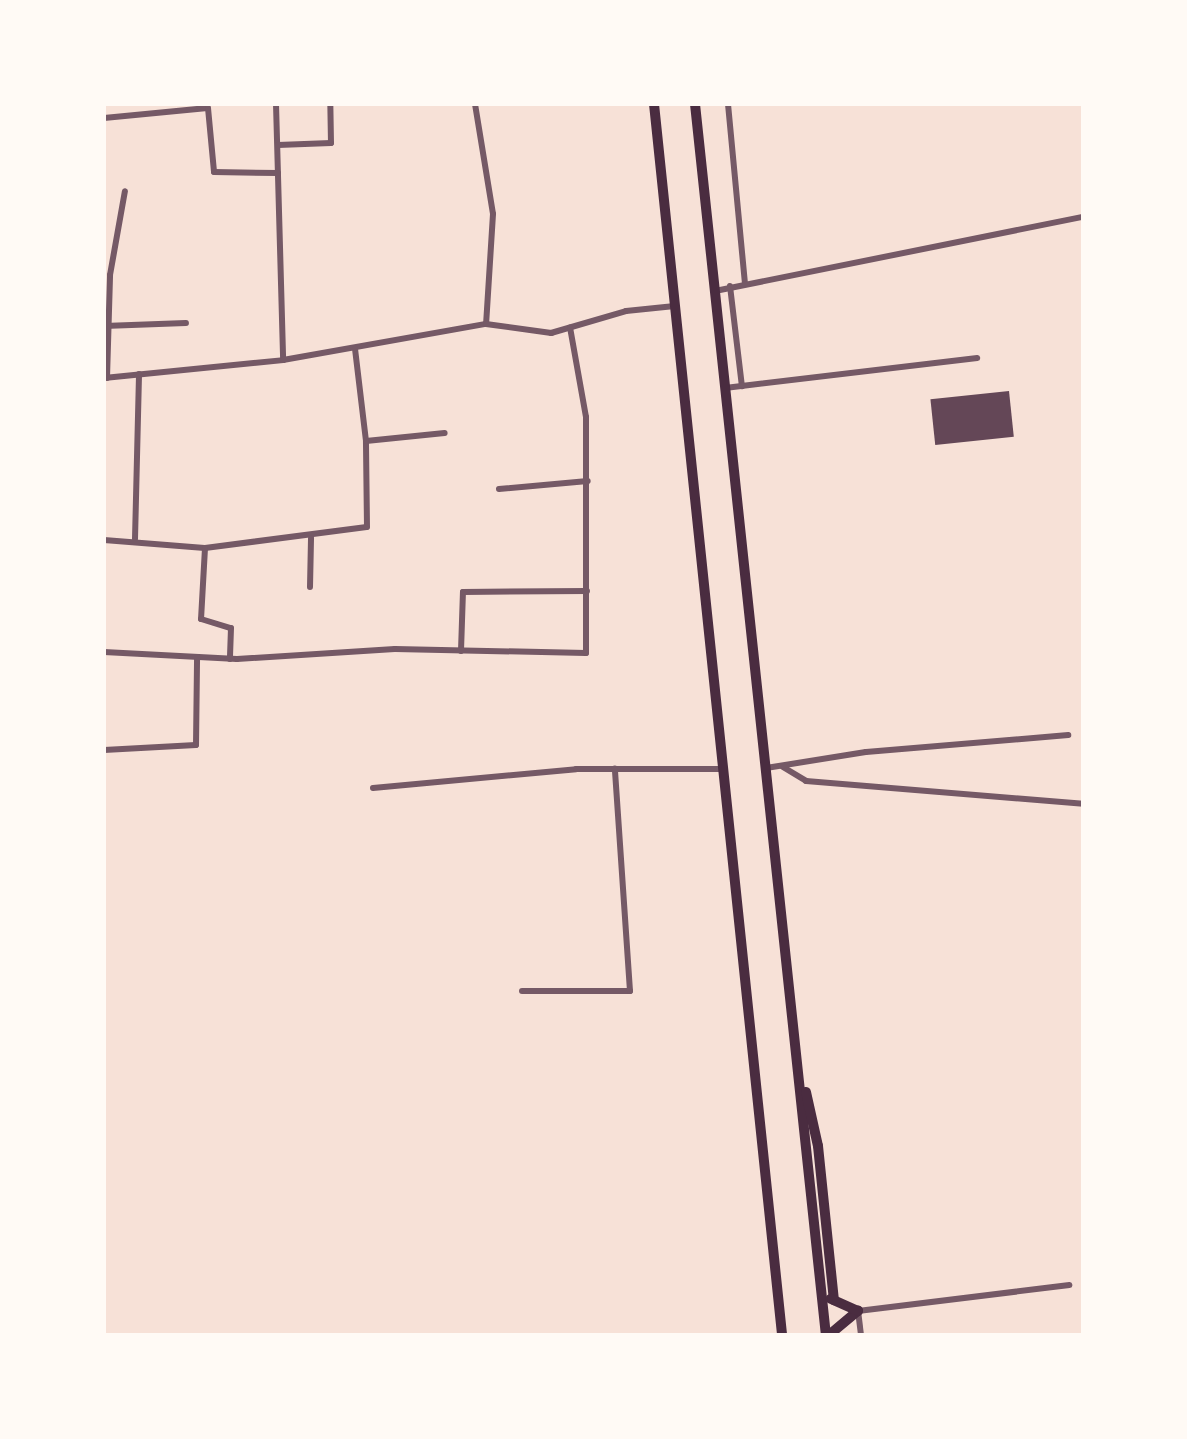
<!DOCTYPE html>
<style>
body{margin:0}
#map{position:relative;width:1187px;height:1439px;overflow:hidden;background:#f7e1d7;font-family:"PT Sans",sans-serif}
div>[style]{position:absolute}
.building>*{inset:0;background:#644757;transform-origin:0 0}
.minor>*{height:6px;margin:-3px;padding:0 3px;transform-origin:3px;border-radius:3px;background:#755966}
.trunk>*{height:10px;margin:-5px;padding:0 5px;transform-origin:5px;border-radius:5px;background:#4a2c40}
span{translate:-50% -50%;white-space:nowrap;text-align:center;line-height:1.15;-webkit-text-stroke:6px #fffaf5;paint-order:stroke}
.frame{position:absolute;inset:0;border:106px solid #fffaf5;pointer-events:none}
</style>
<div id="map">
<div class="building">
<i style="left:1009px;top:391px;width:46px;height:79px;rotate:84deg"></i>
</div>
<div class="minor">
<i style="left:276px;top:104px;width:256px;rotate:88.4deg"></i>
<i style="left:475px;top:104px;width:111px;rotate:80.7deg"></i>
<i style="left:493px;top:214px;width:110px;rotate:93.6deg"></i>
<i style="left:728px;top:104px;width:180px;rotate:84.6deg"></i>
<i style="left:104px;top:118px;width:104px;rotate:-5.5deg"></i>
<i style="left:208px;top:108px;width:64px;rotate:84.6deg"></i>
<i style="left:214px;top:172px;width:64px;rotate:0.9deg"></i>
<i style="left:278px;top:145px;width:53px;rotate:-2.2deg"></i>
<i style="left:331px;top:143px;width:39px;rotate:-91deg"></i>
<i style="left:730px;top:286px;width:101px;rotate:83.2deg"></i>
<i style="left:715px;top:291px;width:375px;rotate:-11.4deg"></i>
<i style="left:104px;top:326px;width:82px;rotate:-2.1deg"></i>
<i style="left:104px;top:378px;width:180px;rotate:-5.7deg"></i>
<i style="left:283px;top:360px;width:206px;rotate:-10.1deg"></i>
<i style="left:486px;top:324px;width:66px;rotate:7.9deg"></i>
<i style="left:551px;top:333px;width:78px;rotate:-16.3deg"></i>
<i style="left:626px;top:311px;width:49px;rotate:-5.8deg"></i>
<i style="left:107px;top:378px;width:103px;rotate:-88.3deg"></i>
<i style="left:110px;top:275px;width:85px;rotate:-79.9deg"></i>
<i style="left:725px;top:388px;width:254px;rotate:-6.8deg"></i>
<i style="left:366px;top:441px;width:79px;rotate:-5.8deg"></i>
<i style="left:499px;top:489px;width:89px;rotate:-5.1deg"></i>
<i style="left:135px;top:539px;width:165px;rotate:-88.6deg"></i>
<i style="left:104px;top:540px;width:101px;rotate:4.5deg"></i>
<i style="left:205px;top:548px;width:163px;rotate:-7.4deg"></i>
<i style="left:367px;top:527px;width:86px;rotate:-90.7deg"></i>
<i style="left:366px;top:441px;width:93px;rotate:-96.8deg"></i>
<i style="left:205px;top:548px;width:71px;rotate:93.2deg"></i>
<i style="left:201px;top:619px;width:31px;rotate:17deg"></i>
<i style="left:231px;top:628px;width:31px;rotate:92deg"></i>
<i style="left:310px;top:587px;width:49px;rotate:-88.8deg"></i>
<i style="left:461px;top:651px;width:59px;rotate:-88.1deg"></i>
<i style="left:463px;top:592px;width:124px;rotate:-0.5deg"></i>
<i style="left:104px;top:652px;width:133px;rotate:3deg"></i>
<i style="left:237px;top:659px;width:158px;rotate:-3.6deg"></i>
<i style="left:395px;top:649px;width:191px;rotate:1.2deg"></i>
<i style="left:586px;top:653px;width:236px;rotate:-90deg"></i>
<i style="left:586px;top:417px;width:91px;rotate:-100.1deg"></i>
<i style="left:104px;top:750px;width:92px;rotate:-3.1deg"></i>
<i style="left:196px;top:745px;width:88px;rotate:-89.3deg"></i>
<i style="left:783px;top:767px;width:27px;rotate:31deg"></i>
<i style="left:806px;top:781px;width:278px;rotate:4.7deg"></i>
<i style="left:766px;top:768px;width:101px;rotate:-9.1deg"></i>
<i style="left:866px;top:752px;width:203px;rotate:-4.8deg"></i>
<i style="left:373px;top:788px;width:204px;rotate:-5.3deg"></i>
<i style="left:576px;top:769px;width:147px"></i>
<i style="left:522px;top:991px;width:108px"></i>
<i style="left:630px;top:991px;width:223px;rotate:-93.9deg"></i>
<i style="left:861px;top:1335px;width:24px;rotate:-97deg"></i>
<i style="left:858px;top:1311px;width:213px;rotate:-7deg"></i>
</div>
<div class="trunk">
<i style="left:654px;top:104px;width:1238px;rotate:84.06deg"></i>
<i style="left:695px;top:104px;width:1238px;rotate:83.93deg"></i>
<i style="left:806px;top:1092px;width:55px;rotate:77.5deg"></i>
<i style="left:818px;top:1146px;width:155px;rotate:84.1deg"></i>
<i style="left:829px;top:1335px;width:38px;rotate:-40deg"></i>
<i style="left:858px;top:1311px;width:30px;rotate:-156deg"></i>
</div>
<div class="frame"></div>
</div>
